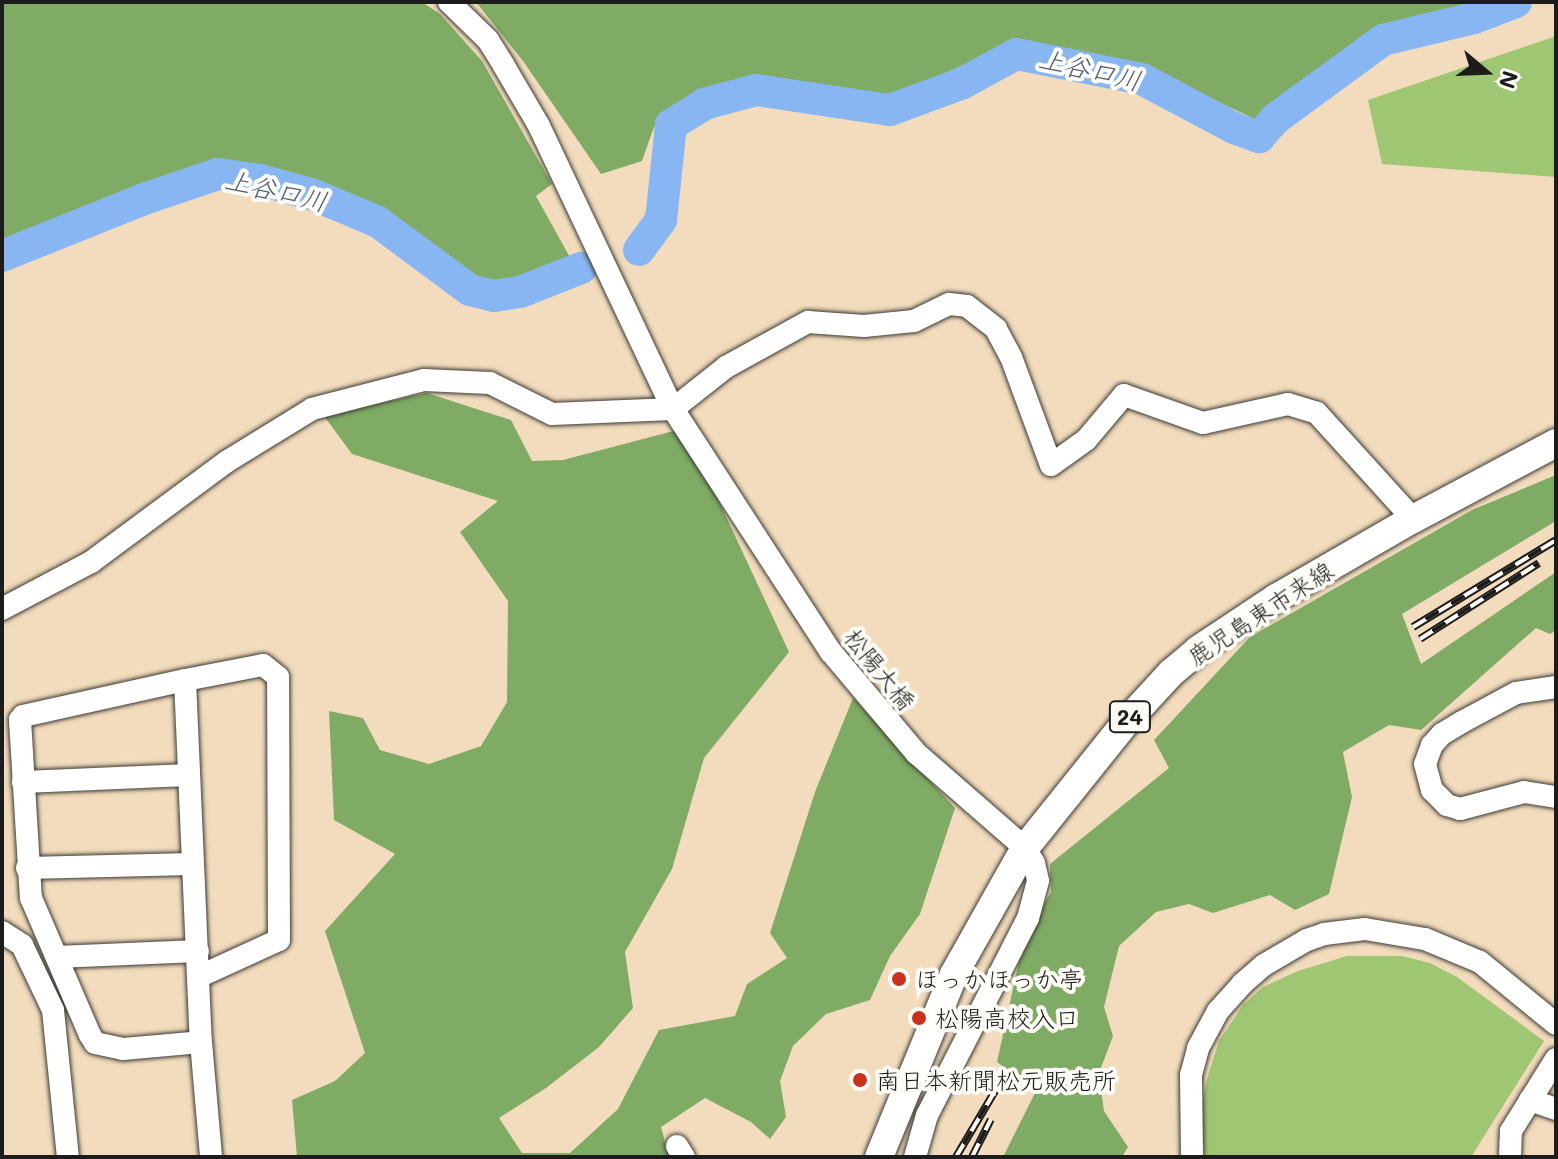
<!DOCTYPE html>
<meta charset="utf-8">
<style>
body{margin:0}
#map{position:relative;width:1558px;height:1159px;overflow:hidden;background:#f2dcbd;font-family:Mali,"Klee One",sans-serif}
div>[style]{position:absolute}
.green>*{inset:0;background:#9fc672}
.forest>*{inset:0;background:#7fab64}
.river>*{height:32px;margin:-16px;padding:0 16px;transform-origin:16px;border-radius:16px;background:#87b6f2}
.roads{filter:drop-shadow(0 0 2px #3c3934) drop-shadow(0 0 2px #3c3934)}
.minor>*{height:22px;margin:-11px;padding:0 11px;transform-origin:11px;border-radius:11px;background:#fff}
.major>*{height:28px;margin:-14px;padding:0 14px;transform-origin:14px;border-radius:14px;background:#fff}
.rail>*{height:8px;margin-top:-4px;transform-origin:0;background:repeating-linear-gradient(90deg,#fdfcf7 0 15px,#1c1c1c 0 30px);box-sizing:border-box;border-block:2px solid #1c1c1c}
.dots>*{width:22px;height:22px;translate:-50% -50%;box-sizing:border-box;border:4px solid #fdfcf7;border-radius:50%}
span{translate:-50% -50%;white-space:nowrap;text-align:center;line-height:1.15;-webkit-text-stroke:8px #fdfcf7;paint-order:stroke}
.shield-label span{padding:2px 6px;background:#fdfcf7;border:2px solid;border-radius:6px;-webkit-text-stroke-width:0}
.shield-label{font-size:22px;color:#1c1c1c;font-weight:700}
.street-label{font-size:24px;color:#1c1c1c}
.poi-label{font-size:24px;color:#1c1c1c}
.left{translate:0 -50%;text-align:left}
.water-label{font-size:26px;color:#475a72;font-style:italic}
.frame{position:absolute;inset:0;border:4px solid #1c1c1c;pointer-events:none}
.north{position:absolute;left:1446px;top:32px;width:80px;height:80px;-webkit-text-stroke:6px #fdfcf7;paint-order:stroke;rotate:109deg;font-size:22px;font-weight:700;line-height:32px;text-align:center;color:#1c1c1c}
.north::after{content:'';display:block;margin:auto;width:28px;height:36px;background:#1c1c1c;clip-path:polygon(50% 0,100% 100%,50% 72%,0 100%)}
</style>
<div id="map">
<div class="green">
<i style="clip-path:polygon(1556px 36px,1556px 177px,1382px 164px,1368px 100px)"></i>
<i style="clip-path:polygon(1347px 956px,1402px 956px,1430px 963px,1457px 977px,1544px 1041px,1471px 1157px,1205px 1157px,1200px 1116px,1207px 1079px,1219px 1041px,1243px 1005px,1263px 987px,1298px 971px)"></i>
</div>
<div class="forest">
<i style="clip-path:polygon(2px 2px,422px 2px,440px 14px,482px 61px,552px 184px,536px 196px,572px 261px,526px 281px,497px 289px,469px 280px,384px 218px,324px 189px,246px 166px,201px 168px,2px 246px)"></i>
<i style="clip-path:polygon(476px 2px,1485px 2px,1368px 35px,1259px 121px,1146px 68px,1012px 42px,891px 99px,762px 81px,706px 89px,654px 127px,642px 161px,601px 174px,523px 61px)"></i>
<i style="clip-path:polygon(427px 393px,511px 420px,532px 461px,563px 460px,685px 428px,789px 652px,704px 758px,672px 869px,625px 952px,633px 1008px,599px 1047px,546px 1088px,499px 1118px,522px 1153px,570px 1153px,618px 1109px,659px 1030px,735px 1016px,747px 984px,787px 958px,770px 933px,815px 792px,853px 698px,955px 808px,920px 914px,890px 956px,870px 1000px,826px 1014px,793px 1046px,780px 1081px,786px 1117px,770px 1139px,751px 1122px,705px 1098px,661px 1127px,669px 1157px,297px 1157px,292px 1100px,335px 1081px,365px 1053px,325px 931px,395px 854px,334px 820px,329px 711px,363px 718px,380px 750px,429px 764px,481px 746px,507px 702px,508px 601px,460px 532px,498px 501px,352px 454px,324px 416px)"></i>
<i style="clip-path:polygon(1556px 475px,1556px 521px,1402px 614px,1421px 664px,1556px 572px,1556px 630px,1550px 634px,1536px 628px,1421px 730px,1389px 725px,1343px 752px,1352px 797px,1329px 894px,1295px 910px,1270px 895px,1213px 913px,1189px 904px,1156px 912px,1119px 946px,1104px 1007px,1113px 1036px,1099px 1073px,1104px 1111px,1128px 1147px,1122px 1157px,1003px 1157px,1036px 1091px,997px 1062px,1023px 943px,1051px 892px,1050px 864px,1169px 768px,1154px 740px,1250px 637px,1472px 510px)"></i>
</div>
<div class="river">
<i style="left:639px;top:250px;width:37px;rotate:-54deg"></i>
<i style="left:661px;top:220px;width:96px;rotate:-84deg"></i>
<i style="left:671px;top:125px;width:39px;rotate:-32deg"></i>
<i style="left:704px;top:104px;width:54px;rotate:-15.1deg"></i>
<i style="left:756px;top:90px;width:135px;rotate:8.5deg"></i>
<i style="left:890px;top:110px;width:78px;rotate:-20.3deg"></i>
<i style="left:963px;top:83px;width:60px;rotate:-28.7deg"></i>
<i style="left:1016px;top:54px;width:128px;rotate:11.2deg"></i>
<i style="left:1142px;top:79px;width:104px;rotate:28deg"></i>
<i style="left:1234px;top:128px;width:27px;rotate:20deg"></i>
<i style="left:1259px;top:137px;width:24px;rotate:-48deg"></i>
<i style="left:1275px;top:119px;width:134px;rotate:-36.2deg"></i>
<i style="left:1383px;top:40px;width:94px;rotate:-13.6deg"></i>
<i style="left:1474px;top:18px;width:45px;rotate:-20.9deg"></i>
<i style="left:2px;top:256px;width:150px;rotate:-21.9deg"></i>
<i style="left:141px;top:200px;width:81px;rotate:-18.7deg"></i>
<i style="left:218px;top:174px;width:42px;rotate:8.1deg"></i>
<i style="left:260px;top:180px;width:56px;rotate:15.5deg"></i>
<i style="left:314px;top:195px;width:69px;rotate:22.9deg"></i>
<i style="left:378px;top:222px;width:114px;rotate:36.5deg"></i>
<i style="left:470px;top:290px;width:25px;rotate:14deg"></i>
<i style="left:494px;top:296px;width:26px;rotate:-9deg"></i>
<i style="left:520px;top:292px;width:66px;rotate:-21.5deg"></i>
</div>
<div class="roads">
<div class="minor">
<i style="left:449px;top:2px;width:54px;rotate:44.3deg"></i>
<i style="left:488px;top:40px;width:31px;rotate:58deg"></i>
<i style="left:504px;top:66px;width:69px;rotate:59.7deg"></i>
<i style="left:539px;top:126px;width:313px;rotate:64.7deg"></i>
<i style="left:673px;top:409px;width:290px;rotate:57deg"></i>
<i style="left:831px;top:652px;width:132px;rotate:49.9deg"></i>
<i style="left:916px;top:753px;width:145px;rotate:41.1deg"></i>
<i style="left:1025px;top:848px;width:17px;rotate:59deg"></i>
<i style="left:1034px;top:863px;width:18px;rotate:77deg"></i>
<i style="left:1038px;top:881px;width:38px;rotate:105deg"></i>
<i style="left:1028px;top:918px;width:221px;rotate:117.1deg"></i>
<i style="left:927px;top:1115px;width:44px;rotate:105.9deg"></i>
<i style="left:2px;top:609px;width:101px;rotate:-27.8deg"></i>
<i style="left:91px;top:562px;width:168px;rotate:-36.5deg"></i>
<i style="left:226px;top:462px;width:101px;rotate:-31.6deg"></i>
<i style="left:312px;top:409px;width:116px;rotate:-14.5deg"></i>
<i style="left:424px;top:380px;width:66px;rotate:2.6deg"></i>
<i style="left:490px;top:383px;width:69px;rotate:26.6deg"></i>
<i style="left:552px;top:414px;width:121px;rotate:-2.4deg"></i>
<i style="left:673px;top:409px;width:68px;rotate:-38.4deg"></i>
<i style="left:726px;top:367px;width:94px;rotate:-28.8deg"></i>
<i style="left:808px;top:322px;width:56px;rotate:4.1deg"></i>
<i style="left:864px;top:326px;width:50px;rotate:-5.7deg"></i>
<i style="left:914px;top:321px;width:39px;rotate:-26deg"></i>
<i style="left:949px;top:304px;width:18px;rotate:6deg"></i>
<i style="left:967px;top:306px;width:37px;rotate:38deg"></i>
<i style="left:996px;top:329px;width:32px;rotate:62deg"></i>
<i style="left:1011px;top:357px;width:115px;rotate:69.7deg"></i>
<i style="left:1051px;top:465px;width:43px;rotate:-35.5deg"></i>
<i style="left:1086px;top:440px;width:59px;rotate:-49.8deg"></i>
<i style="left:1124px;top:395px;width:84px;rotate:19.5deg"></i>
<i style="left:1203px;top:423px;width:87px;rotate:-12.6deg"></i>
<i style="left:1288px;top:404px;width:30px;rotate:17deg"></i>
<i style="left:1317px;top:413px;width:143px;rotate:47.8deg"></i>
<i style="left:185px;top:680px;width:362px;rotate:87.5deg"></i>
<i style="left:201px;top:1042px;width:115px;rotate:85deg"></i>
<i style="left:1556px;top:687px;width:40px;rotate:171.5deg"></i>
<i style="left:1516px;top:693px;width:61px;rotate:151.8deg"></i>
<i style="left:1462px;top:722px;width:23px;rotate:149deg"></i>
<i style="left:1442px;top:734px;width:15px;rotate:132deg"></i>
<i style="left:1432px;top:745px;width:20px;rotate:110deg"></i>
<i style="left:1425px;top:764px;width:27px;rotate:75deg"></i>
<i style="left:1432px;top:790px;width:21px;rotate:45deg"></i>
<i style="left:1447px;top:805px;width:14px;rotate:17deg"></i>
<i style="left:1460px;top:809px;width:66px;rotate:-14.9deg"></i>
<i style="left:1524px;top:792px;width:32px;rotate:9deg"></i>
<i style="left:23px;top:782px;width:166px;rotate:-2.4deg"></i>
<i style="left:27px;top:868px;width:164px;rotate:-1.4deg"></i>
<i style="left:2px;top:932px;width:24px;rotate:33deg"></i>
<i style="left:22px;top:945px;width:72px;rotate:64.5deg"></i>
<i style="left:53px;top:1010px;width:148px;rotate:84.2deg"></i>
<i style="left:57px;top:957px;width:141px;rotate:-2.4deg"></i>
<i style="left:198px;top:977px;width:89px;rotate:-24.6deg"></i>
<i style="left:279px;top:940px;width:263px;rotate:-90.2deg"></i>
<i style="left:278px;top:677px;width:19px;rotate:-141deg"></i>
<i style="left:263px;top:665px;width:79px;rotate:169.1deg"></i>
<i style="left:185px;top:680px;width:166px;rotate:167.5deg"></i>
<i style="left:23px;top:716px;width:5px;rotate:127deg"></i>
<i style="left:20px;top:720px;width:178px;rotate:86.5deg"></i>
<i style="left:31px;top:898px;width:149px;rotate:66.7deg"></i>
<i style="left:90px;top:1035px;width:9px;rotate:58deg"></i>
<i style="left:95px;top:1043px;width:29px;rotate:12deg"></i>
<i style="left:123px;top:1049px;width:78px;rotate:-5.1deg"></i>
<i style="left:1530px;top:1100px;width:28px;rotate:19deg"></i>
<i style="left:677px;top:1146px;width:13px;rotate:58deg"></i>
<i style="left:1192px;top:1157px;width:82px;rotate:-90.7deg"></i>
<i style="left:1191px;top:1075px;width:28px;rotate:-75deg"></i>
<i style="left:1198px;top:1048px;width:42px;rotate:-61.6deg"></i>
<i style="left:1218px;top:1011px;width:36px;rotate:-48deg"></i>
<i style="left:1242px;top:984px;width:29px;rotate:-41deg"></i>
<i style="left:1264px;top:965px;width:50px;rotate:-30.2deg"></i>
<i style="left:1307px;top:940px;width:18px;rotate:-19deg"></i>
<i style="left:1324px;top:934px;width:41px;rotate:-7deg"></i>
<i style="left:1365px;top:929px;width:61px;rotate:9.5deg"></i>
<i style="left:1425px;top:939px;width:60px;rotate:22.7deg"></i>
<i style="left:1480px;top:962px;width:98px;rotate:39.2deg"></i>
<i style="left:1510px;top:1157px;width:26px;rotate:-88deg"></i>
<i style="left:1511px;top:1131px;width:85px;rotate:-58deg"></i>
</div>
<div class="major">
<i style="left:879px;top:1157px;width:198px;rotate:-67.7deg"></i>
<i style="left:954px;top:974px;width:145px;rotate:-60.6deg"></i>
<i style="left:1025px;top:848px;width:160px;rotate:-51.3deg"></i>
<i style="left:1125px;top:723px;width:68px;rotate:-47.4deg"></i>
<i style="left:1171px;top:673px;width:35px;rotate:-40deg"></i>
<i style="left:1198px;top:650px;width:94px;rotate:-33.7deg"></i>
<i style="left:1276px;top:598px;width:158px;rotate:-30deg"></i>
<i style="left:1413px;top:519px;width:162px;rotate:-28deg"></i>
</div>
</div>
<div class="rail">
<i style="left:1413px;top:627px;width:167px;rotate:-31.3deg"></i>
<i style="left:1420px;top:639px;width:141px;rotate:-32.6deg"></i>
<i style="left:956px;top:1157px;width:77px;rotate:-59.4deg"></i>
<i style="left:972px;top:1157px;width:42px;rotate:-63.4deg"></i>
</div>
<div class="dots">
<i style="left:899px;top:979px;background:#c8321e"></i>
<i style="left:919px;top:1018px;background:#c8321e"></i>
<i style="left:860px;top:1080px;background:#c8321e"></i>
</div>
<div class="shield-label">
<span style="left:1130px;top:717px">24</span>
</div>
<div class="street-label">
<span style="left:1260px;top:613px;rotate:-33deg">鹿児島東市来線</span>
<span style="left:880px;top:669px;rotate:51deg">松陽大橋</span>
</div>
<div class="poi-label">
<span class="left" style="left:915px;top:979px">ほっかほっか亭</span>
<span class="left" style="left:935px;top:1018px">松陽高校入口</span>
<span class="left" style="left:876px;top:1080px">南日本新聞松元販売所</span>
</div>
<div class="water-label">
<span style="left:1090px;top:70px;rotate:13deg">上谷口川</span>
<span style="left:276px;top:191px;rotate:13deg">上谷口川</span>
</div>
<div class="frame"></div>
<div class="north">N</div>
</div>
